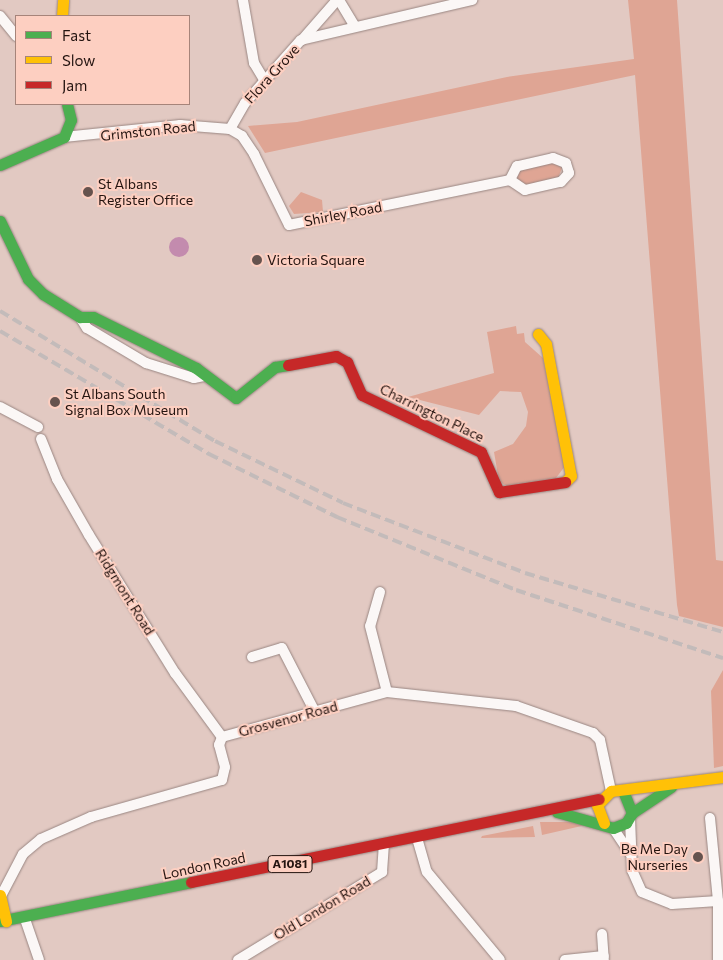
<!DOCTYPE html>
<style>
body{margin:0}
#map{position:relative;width:723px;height:960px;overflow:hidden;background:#e2c9c2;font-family:Commissioner,sans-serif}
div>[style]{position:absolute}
.green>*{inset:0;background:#dfa594}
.water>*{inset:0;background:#c38bae}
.round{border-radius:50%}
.roads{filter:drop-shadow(0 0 1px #998682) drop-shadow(0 0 1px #998682)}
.street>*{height:10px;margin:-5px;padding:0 5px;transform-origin:5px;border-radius:5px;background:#fbf7f6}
.fast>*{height:11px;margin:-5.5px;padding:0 5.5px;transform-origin:5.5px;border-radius:5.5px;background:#4caf50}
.slow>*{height:11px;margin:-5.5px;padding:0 5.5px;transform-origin:5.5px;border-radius:5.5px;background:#ffc107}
.jam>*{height:11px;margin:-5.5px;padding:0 5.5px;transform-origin:5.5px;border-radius:5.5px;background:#c62828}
.rail>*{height:4px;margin-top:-2px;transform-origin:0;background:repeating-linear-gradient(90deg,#c3bbba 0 10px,transparent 0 15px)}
.dots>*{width:14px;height:14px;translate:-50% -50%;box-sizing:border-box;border:2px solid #fdcfc1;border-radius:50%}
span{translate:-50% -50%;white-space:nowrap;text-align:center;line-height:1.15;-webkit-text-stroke:4px #fdcfc1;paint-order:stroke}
.shield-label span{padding:1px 4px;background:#fdcfc1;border:1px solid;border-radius:4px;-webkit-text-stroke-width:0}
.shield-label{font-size:12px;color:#241410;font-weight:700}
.street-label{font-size:14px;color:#241410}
.poi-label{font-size:14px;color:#241410}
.left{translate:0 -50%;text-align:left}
.right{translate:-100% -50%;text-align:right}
.legend{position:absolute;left:15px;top:15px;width:175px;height:90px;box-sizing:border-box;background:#fdcfc1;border:1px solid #a6847a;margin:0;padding:6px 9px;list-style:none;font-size:15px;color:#241410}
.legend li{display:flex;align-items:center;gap:10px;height:25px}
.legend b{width:25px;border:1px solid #a6847a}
</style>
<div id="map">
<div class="green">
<i style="clip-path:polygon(628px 0,677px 0,716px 560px,723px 561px,723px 627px,679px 616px,677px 605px,635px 75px,265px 153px,248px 126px,297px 122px,507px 77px,634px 59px)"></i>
<i style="clip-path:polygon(553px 162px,562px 168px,558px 178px,524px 186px,516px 180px,521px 169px)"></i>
<i style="clip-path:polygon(301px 192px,322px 200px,323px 212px,294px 214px,289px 206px)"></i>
<i style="clip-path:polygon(516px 326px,517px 334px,524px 333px,525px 342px,543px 358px,565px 466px,556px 478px,508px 487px,499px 481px,494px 452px,513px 444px,526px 426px,528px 412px,521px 392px,500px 391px,479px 415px,408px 397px,494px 373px,487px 332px)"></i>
<i style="clip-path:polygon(723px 670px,723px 766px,714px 768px,711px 691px)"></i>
<i style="clip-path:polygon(540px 822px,570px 822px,586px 825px,542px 835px)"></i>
<i style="clip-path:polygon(533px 826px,535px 837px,481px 838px,482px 836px)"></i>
</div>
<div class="water">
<i class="round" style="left:169px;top:237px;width:20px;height:20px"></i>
</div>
<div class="roads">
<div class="street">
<i style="left:243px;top:0;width:64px;rotate:80.1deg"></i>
<i style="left:254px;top:63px;width:21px;rotate:59deg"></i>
<i style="left:339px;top:0;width:29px;rotate:59deg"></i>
<i style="left:0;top:16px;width:26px;rotate:51deg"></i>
<i style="left:302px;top:40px;width:53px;rotate:-48.8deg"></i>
<i style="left:230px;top:129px;width:30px;rotate:-60deg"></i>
<i style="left:245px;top:103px;width:84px;rotate:-48.4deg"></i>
<i style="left:301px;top:40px;width:176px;rotate:-13.2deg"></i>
<i style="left:64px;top:137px;width:117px;rotate:-5.9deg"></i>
<i style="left:180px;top:125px;width:50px;rotate:4.6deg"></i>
<i style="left:230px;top:129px;width:14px;rotate:30deg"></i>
<i style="left:242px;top:136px;width:22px;rotate:56deg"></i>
<i style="left:254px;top:154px;width:79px;rotate:63.8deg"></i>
<i style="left:289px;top:225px;width:226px;rotate:-11.5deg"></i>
<i style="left:510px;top:180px;width:18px;rotate:34deg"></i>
<i style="left:525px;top:190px;width:37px;rotate:-13deg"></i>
<i style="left:561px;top:182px;width:12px;rotate:-48deg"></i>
<i style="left:569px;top:173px;width:10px;rotate:-107deg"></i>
<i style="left:566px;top:163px;width:14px;rotate:-159deg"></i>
<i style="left:553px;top:158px;width:37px;rotate:167deg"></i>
<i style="left:517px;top:166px;width:16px;rotate:117deg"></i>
<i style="left:80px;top:317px;width:13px;rotate:58deg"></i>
<i style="left:87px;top:328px;width:69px;rotate:30.7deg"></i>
<i style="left:146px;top:363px;width:50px;rotate:17.4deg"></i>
<i style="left:194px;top:378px;width:10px;rotate:-11deg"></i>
<i style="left:0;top:407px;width:43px;rotate:27.8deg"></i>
<i style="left:41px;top:439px;width:43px;rotate:68.2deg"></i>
<i style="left:57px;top:479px;width:64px;rotate:60.3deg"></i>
<i style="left:89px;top:535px;width:163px;rotate:58.1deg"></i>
<i style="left:175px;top:673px;width:79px;rotate:53.7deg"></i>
<i style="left:380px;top:592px;width:35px;rotate:106deg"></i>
<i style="left:370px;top:626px;width:68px;rotate:75.6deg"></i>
<i style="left:252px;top:657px;width:31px;rotate:-17deg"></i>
<i style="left:282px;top:648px;width:72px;rotate:62.7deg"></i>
<i style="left:630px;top:818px;width:52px;rotate:87.8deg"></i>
<i style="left:632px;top:870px;width:24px;rotate:66deg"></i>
<i style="left:642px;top:892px;width:32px;rotate:22deg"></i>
<i style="left:672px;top:904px;width:46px;rotate:-3.7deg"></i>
<i style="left:710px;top:818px;width:83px;rotate:84.5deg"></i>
<i style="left:718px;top:901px;width:59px;rotate:90deg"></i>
<i style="left:613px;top:828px;width:30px;rotate:56deg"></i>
<i style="left:417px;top:838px;width:35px;rotate:74deg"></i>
<i style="left:427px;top:872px;width:114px;rotate:50.3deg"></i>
<i style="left:1px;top:896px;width:47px;rotate:-62.4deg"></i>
<i style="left:23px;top:854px;width:23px;rotate:-40deg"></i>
<i style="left:41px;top:839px;width:55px;rotate:-23.7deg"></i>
<i style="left:91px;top:817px;width:136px;rotate:-15.8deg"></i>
<i style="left:222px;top:780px;width:13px;rotate:-77deg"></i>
<i style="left:225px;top:767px;width:23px;rotate:-105deg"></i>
<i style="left:219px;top:745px;width:9px;rotate:-69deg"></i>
<i style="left:222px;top:737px;width:171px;rotate:-15.3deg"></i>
<i style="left:387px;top:692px;width:130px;rotate:6.2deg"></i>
<i style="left:516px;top:706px;width:82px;rotate:19.3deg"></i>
<i style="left:593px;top:733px;width:10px;rotate:45deg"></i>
<i style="left:600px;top:740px;width:52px;rotate:77.8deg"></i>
<i style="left:25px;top:919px;width:43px;rotate:71.1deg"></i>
<i style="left:602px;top:934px;width:26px;rotate:86deg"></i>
<i style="left:238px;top:960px;width:169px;rotate:-31.4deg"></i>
<i style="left:382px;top:872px;width:27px;rotate:-86deg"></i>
<i style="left:565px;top:960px;width:39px;rotate:-6deg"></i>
</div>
<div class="fast">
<i style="left:0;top:165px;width:70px;rotate:-23.6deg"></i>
<i style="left:64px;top:137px;width:18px;rotate:-68deg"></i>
<i style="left:71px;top:120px;width:16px;rotate:-104deg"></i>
<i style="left:0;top:221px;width:64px;rotate:64.2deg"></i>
<i style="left:28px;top:279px;width:21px;rotate:45deg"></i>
<i style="left:43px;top:294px;width:44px;rotate:31.9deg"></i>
<i style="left:80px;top:317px;width:13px"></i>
<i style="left:93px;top:317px;width:115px;rotate:26.3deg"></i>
<i style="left:196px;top:368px;width:50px;rotate:36.9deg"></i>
<i style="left:236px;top:398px;width:50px;rotate:-38.5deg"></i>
<i style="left:275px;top:367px;width:13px;rotate:-9deg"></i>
<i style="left:557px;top:812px;width:58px;rotate:15.9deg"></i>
<i style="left:613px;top:828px;width:14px;rotate:-21deg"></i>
<i style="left:626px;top:823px;width:12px;rotate:-59deg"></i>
<i style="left:632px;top:813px;width:22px;rotate:-112deg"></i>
<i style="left:632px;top:813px;width:47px;rotate:-33.7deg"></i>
<i style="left:0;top:921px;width:195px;rotate:-11.5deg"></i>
</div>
<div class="slow">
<i style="left:62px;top:16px;width:16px;rotate:-86deg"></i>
<i style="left:538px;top:334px;width:13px;rotate:51deg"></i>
<i style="left:546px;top:344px;width:134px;rotate:79.3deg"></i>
<i style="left:571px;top:476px;width:8px;rotate:135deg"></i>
<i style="left:604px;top:823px;width:19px;rotate:-111deg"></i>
<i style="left:597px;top:805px;width:20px;rotate:-45deg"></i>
<i style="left:611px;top:791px;width:113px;rotate:-7.1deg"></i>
<i style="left:0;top:895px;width:27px;rotate:77deg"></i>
</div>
<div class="jam">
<i style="left:288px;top:365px;width:49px;rotate:-10.6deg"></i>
<i style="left:336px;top:356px;width:13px;rotate:29deg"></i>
<i style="left:347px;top:362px;width:36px;rotate:66deg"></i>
<i style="left:362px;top:395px;width:132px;rotate:25.6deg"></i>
<i style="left:481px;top:452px;width:44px;rotate:65.8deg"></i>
<i style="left:499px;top:492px;width:67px;rotate:-8.6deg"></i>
<i style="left:191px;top:882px;width:416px;rotate:-11.5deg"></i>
</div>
</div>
<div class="rail">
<i style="left:0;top:311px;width:251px;rotate:31.2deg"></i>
<i style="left:215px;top:441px;width:142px;rotate:25.8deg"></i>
<i style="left:343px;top:503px;width:195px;rotate:21deg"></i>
<i style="left:525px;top:573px;width:207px;rotate:16.6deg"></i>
<i style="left:0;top:331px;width:243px;rotate:30.5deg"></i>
<i style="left:209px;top:454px;width:143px;rotate:26.2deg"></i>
<i style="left:337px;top:517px;width:193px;rotate:22.2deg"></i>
<i style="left:516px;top:590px;width:218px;rotate:18.2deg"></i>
</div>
<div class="dots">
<i style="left:88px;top:192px;background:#66534e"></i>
<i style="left:257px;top:260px;background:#66534e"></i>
<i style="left:55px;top:402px;background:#66534e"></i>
<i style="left:698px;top:857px;background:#66534e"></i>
</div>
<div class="shield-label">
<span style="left:290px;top:864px">A1081</span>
</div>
<div class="street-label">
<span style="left:272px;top:74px;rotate:-48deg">Flora Grove</span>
<span style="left:148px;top:131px;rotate:-6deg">Grimston Road</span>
<span style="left:343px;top:214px;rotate:-11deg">Shirley Road</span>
<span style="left:432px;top:413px;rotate:26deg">Charrington Place</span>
<span style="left:125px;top:592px;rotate:58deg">Ridgmont Road</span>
<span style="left:288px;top:719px;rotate:-15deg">Grosvenor Road</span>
<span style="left:204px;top:866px;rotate:-12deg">London Road</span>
<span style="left:322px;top:908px;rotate:-31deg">Old London Road</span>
</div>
<div class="poi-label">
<span class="left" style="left:98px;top:192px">St Albans<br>Register Office</span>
<span class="left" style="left:267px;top:260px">Victoria Square</span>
<span class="left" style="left:65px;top:402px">St Albans South<br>Signal Box Museum</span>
<span class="right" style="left:688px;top:857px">Be Me Day<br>Nurseries</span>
</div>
<ul class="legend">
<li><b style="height:6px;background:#4caf50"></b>Fast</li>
<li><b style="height:6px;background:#ffc107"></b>Slow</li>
<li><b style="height:6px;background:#c62828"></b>Jam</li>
</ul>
</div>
